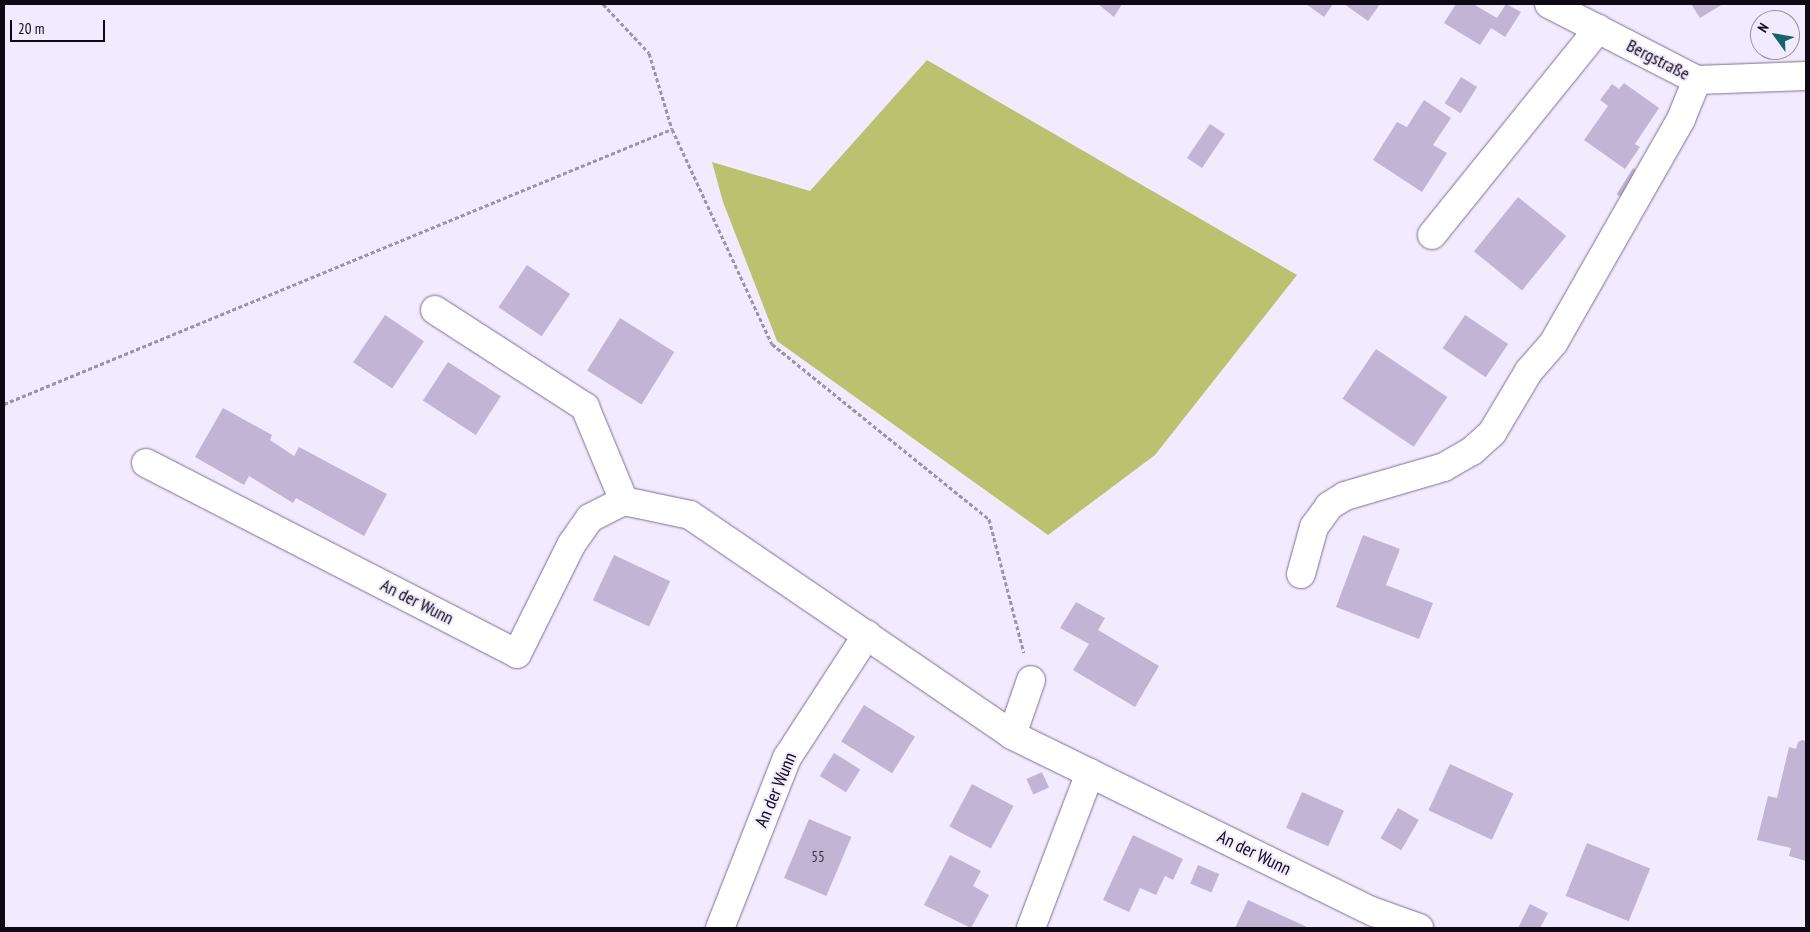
<!DOCTYPE html>
<meta charset="utf-8">
<style>
body{margin:0}
#map{position:relative;width:1810px;height:932px;overflow:hidden;background:#f2eafe;font-family:"PT Sans Narrow",sans-serif}
div>[style]{position:absolute}
.forest>*{inset:0;background:#bac16f}
.building>*{inset:0;background:#c2b4d5;transform-origin:0 0}
.path>*{height:3px;margin-top:-1.5px;transform-origin:0;background:repeating-linear-gradient(90deg,#9c95a6 0 4px,transparent 0 6.5px)}
.roads{filter:drop-shadow(0 0 1px #7d708f) drop-shadow(0 0 1px #7d708f)}
.minor>*{height:28px;margin:-14px;padding:0 14px;transform-origin:14px;border-radius:14px;background:#fff}
span{translate:-50% -50%;white-space:nowrap;text-align:center;line-height:1.15;-webkit-text-stroke:4px #f2eafe;paint-order:stroke}
.number-label{font-size:15px;color:#3b3444}
.number-label span{-webkit-text-stroke-width:0}
.street-label{font-size:18px;color:#0e0914}
.frame{position:absolute;inset:0;border:5px solid #0e0914;pointer-events:none}
.north{position:absolute;left:1750px;top:10px;width:50px;height:50px;box-sizing:border-box;background:#f2eafe;border:1px solid #9790a0;border-radius:50%;rotate:302deg;font-size:14px;font-weight:700;line-height:20px;text-align:center;color:#0e0914}
.north::after{content:'';display:block;margin:auto;width:18px;height:22px;background:#15636b;clip-path:polygon(50% 0,100% 100%,50% 72%,0 100%)}
.scale{position:absolute;left:10px;top:20px;width:95px;height:22px;box-sizing:border-box;border:2px solid #0e0914;border-top:0;padding-left:6px;font-size:15px;line-height:18px;white-space:nowrap;color:#0e0914;-webkit-text-stroke:4px #f2eafe;paint-order:stroke}
</style>
<div id="map">
<div class="forest">
<i style="clip-path:polygon(927px 60px,1297px 275px,1155px 455px,1048px 535px,777px 341px,723px 202px,712px 162px,810px 191px)"></i>
</div>
<div class="building">
<i style="clip-path:polygon(1098px 4px,1122px 4px,1114px 17px)"></i>
<i style="clip-path:polygon(1306px 4px,1333px 4px,1324px 17px)"></i>
<i style="clip-path:polygon(1344px 4px,1380px 4px,1368px 21px)"></i>
<i style="clip-path:polygon(1456px 4px,1473px 4px,1497px 18px,1506px 4px,1521px 12px,1505px 37px,1491px 28px,1480px 45px,1444px 23px)"></i>
<i style="clip-path:polygon(1691px 4px,1723px 4px,1700px 18px)"></i>
<i style="left:1461px;top:77px;width:19px;height:31px;rotate:32deg"></i>
<i style="clip-path:polygon(1624px 83px,1659px 108px,1635px 144px,1640px 147px,1625px 169px,1584px 140px,1608px 106px,1600px 100px,1612px 84px,1619px 89px)"></i>
<i style="clip-path:polygon(1424px 100px,1451px 118px,1433px 145px,1447px 153px,1422px 192px,1373px 160px,1397px 122px,1407px 127px)"></i>
<i style="left:1210px;top:124px;width:18px;height:41px;rotate:34deg"></i>
<i style="left:1633px;top:168px;width:15px;height:31px;rotate:32deg"></i>
<i style="left:1518px;top:197px;width:62px;height:70px;rotate:39deg"></i>
<i style="left:527px;top:265px;width:52px;height:51px;rotate:34deg"></i>
<i style="left:385px;top:315px;width:47px;height:57px;rotate:34deg"></i>
<i style="left:1465px;top:315px;width:52px;height:40px;rotate:34deg"></i>
<i style="left:620px;top:318px;width:64px;height:62px;rotate:32deg"></i>
<i style="left:1376px;top:349px;width:86px;height:60px;rotate:34deg"></i>
<i style="left:448px;top:362px;width:63px;height:46px;rotate:33deg"></i>
<i style="clip-path:polygon(223px 408px,272px 435px,270px 440px,294px 456px,299px 447px,387px 494px,364px 536px,296px 498px,293px 503px,249px 476px,244px 485px,195px 457px)"></i>
<i style="clip-path:polygon(1363px 535px,1400px 549px,1386px 585px,1433px 603px,1419px 639px,1336px 607px)"></i>
<i style="left:614px;top:555px;width:62px;height:50px;rotate:25deg"></i>
<i style="clip-path:polygon(1076px 602px,1105px 618px,1098px 630px,1159px 666px,1135px 707px,1073px 670px,1089px 644px,1060px 628px)"></i>
<i style="left:864px;top:705px;width:60px;height:43px;rotate:32deg"></i>
<i style="clip-path:polygon(1802px 740px,1806px 741px,1806px 861px,1789px 856px,1791px 848px,1757px 840px,1768px 796px,1777px 798px,1789px 747px,1796px 749px,1798px 742px)"></i>
<i style="left:834px;top:753px;width:31px;height:27px;rotate:32deg"></i>
<i style="left:1450px;top:764px;width:70px;height:51px;rotate:25deg"></i>
<i style="left:1042px;top:772px;width:17px;height:17px;rotate:66deg"></i>
<i style="left:972px;top:784px;width:47px;height:48px;rotate:28deg"></i>
<i style="left:1302px;top:792px;width:46px;height:39px;rotate:24deg"></i>
<i style="left:1398px;top:808px;width:24px;height:35px;rotate:30deg"></i>
<i style="left:809px;top:819px;width:46px;height:64px;rotate:23deg"></i>
<i style="clip-path:polygon(1133px 835px,1183px 859px,1173px 880px,1165px 876px,1156px 895px,1140px 888px,1129px 912px,1103px 900px)"></i>
<i style="left:1587px;top:843px;width:68px;height:57px;rotate:22deg"></i>
<i style="clip-path:polygon(950px 855px,981px 871px,973px 886px,989px 895px,971px 928px,924px 905px)"></i>
<i style="left:1198px;top:865px;width:23px;height:20px;rotate:23deg"></i>
<i style="clip-path:polygon(1248px 900px,1309px 928px,1235px 928px)"></i>
<i style="clip-path:polygon(1530px 904px,1548px 913px,1540px 928px,1518px 928px)"></i>
</div>
<div class="path">
<i style="left:603px;top:4px;width:67px;rotate:46.8deg"></i>
<i style="left:649px;top:53px;width:79px;rotate:73.2deg"></i>
<i style="left:672px;top:129px;width:237px;rotate:65.1deg"></i>
<i style="left:772px;top:344px;width:279px;rotate:38.9deg"></i>
<i style="left:989px;top:519px;width:138px;rotate:75.4deg"></i>
<i style="left:4px;top:404px;width:722px;rotate:-22.38deg"></i>
</div>
<div class="roads">
<div class="minor">
<i style="left:1549px;top:4px;width:166px;rotate:27.2deg"></i>
<i style="left:1697px;top:80px;width:109px;rotate:-2.1deg"></i>
<i style="left:1432px;top:235px;width:265px;rotate:-51.1deg"></i>
<i style="left:435px;top:310px;width:179px;rotate:32.9deg"></i>
<i style="left:585px;top:407px;width:102px;rotate:67.5deg"></i>
<i style="left:146px;top:463px;width:417px;rotate:27.2deg"></i>
<i style="left:517px;top:654px;width:122px;rotate:-63.6deg"></i>
<i style="left:571px;top:545px;width:33px;rotate:-55deg"></i>
<i style="left:590px;top:518px;width:38px;rotate:-27deg"></i>
<i style="left:624px;top:501px;width:67px;rotate:12deg"></i>
<i style="left:690px;top:515px;width:390px;rotate:34.3deg"></i>
<i style="left:1012px;top:735px;width:403px;rotate:26.1deg"></i>
<i style="left:1374px;top:912px;width:48px;rotate:19.6deg"></i>
<i style="left:1301px;top:574px;width:49px;rotate:-74.5deg"></i>
<i style="left:1314px;top:527px;width:26px;rotate:-54deg"></i>
<i style="left:1329px;top:506px;width:19px;rotate:-32deg"></i>
<i style="left:1345px;top:496px;width:103px;rotate:-16.3deg"></i>
<i style="left:1444px;top:467px;width:32px;rotate:-30deg"></i>
<i style="left:1472px;top:451px;width:27px;rotate:-42deg"></i>
<i style="left:1492px;top:433px;width:72px;rotate:-59.2deg"></i>
<i style="left:1529px;top:371px;width:38px;rotate:-49deg"></i>
<i style="left:1554px;top:342px;width:257px;rotate:-60.3deg"></i>
<i style="left:1681px;top:119px;width:42px;rotate:-67.7deg"></i>
<i style="left:1012px;top:735px;width:58px;rotate:-70.9deg"></i>
<i style="left:720px;top:928px;width:183px;rotate:-68.5deg"></i>
<i style="left:787px;top:758px;width:147px;rotate:-57deg"></i>
<i style="left:1031px;top:928px;width:166px;rotate:-69.2deg"></i>
</div>
</div>
<div class="number-label">
<span style="left:818px;top:857px">55</span>
</div>
<div class="street-label">
<span style="left:1658px;top:60px;rotate:27deg">Bergstraße</span>
<span style="left:417px;top:602px;rotate:27deg">An der Wunn</span>
<span style="left:776px;top:790px;rotate:-67deg">An der Wunn</span>
<span style="left:1254px;top:853px;rotate:26deg">An der Wunn</span>
</div>
<div class="frame"></div>
<div class="north">N</div>
<div class="scale">20 m</div>
</div>
